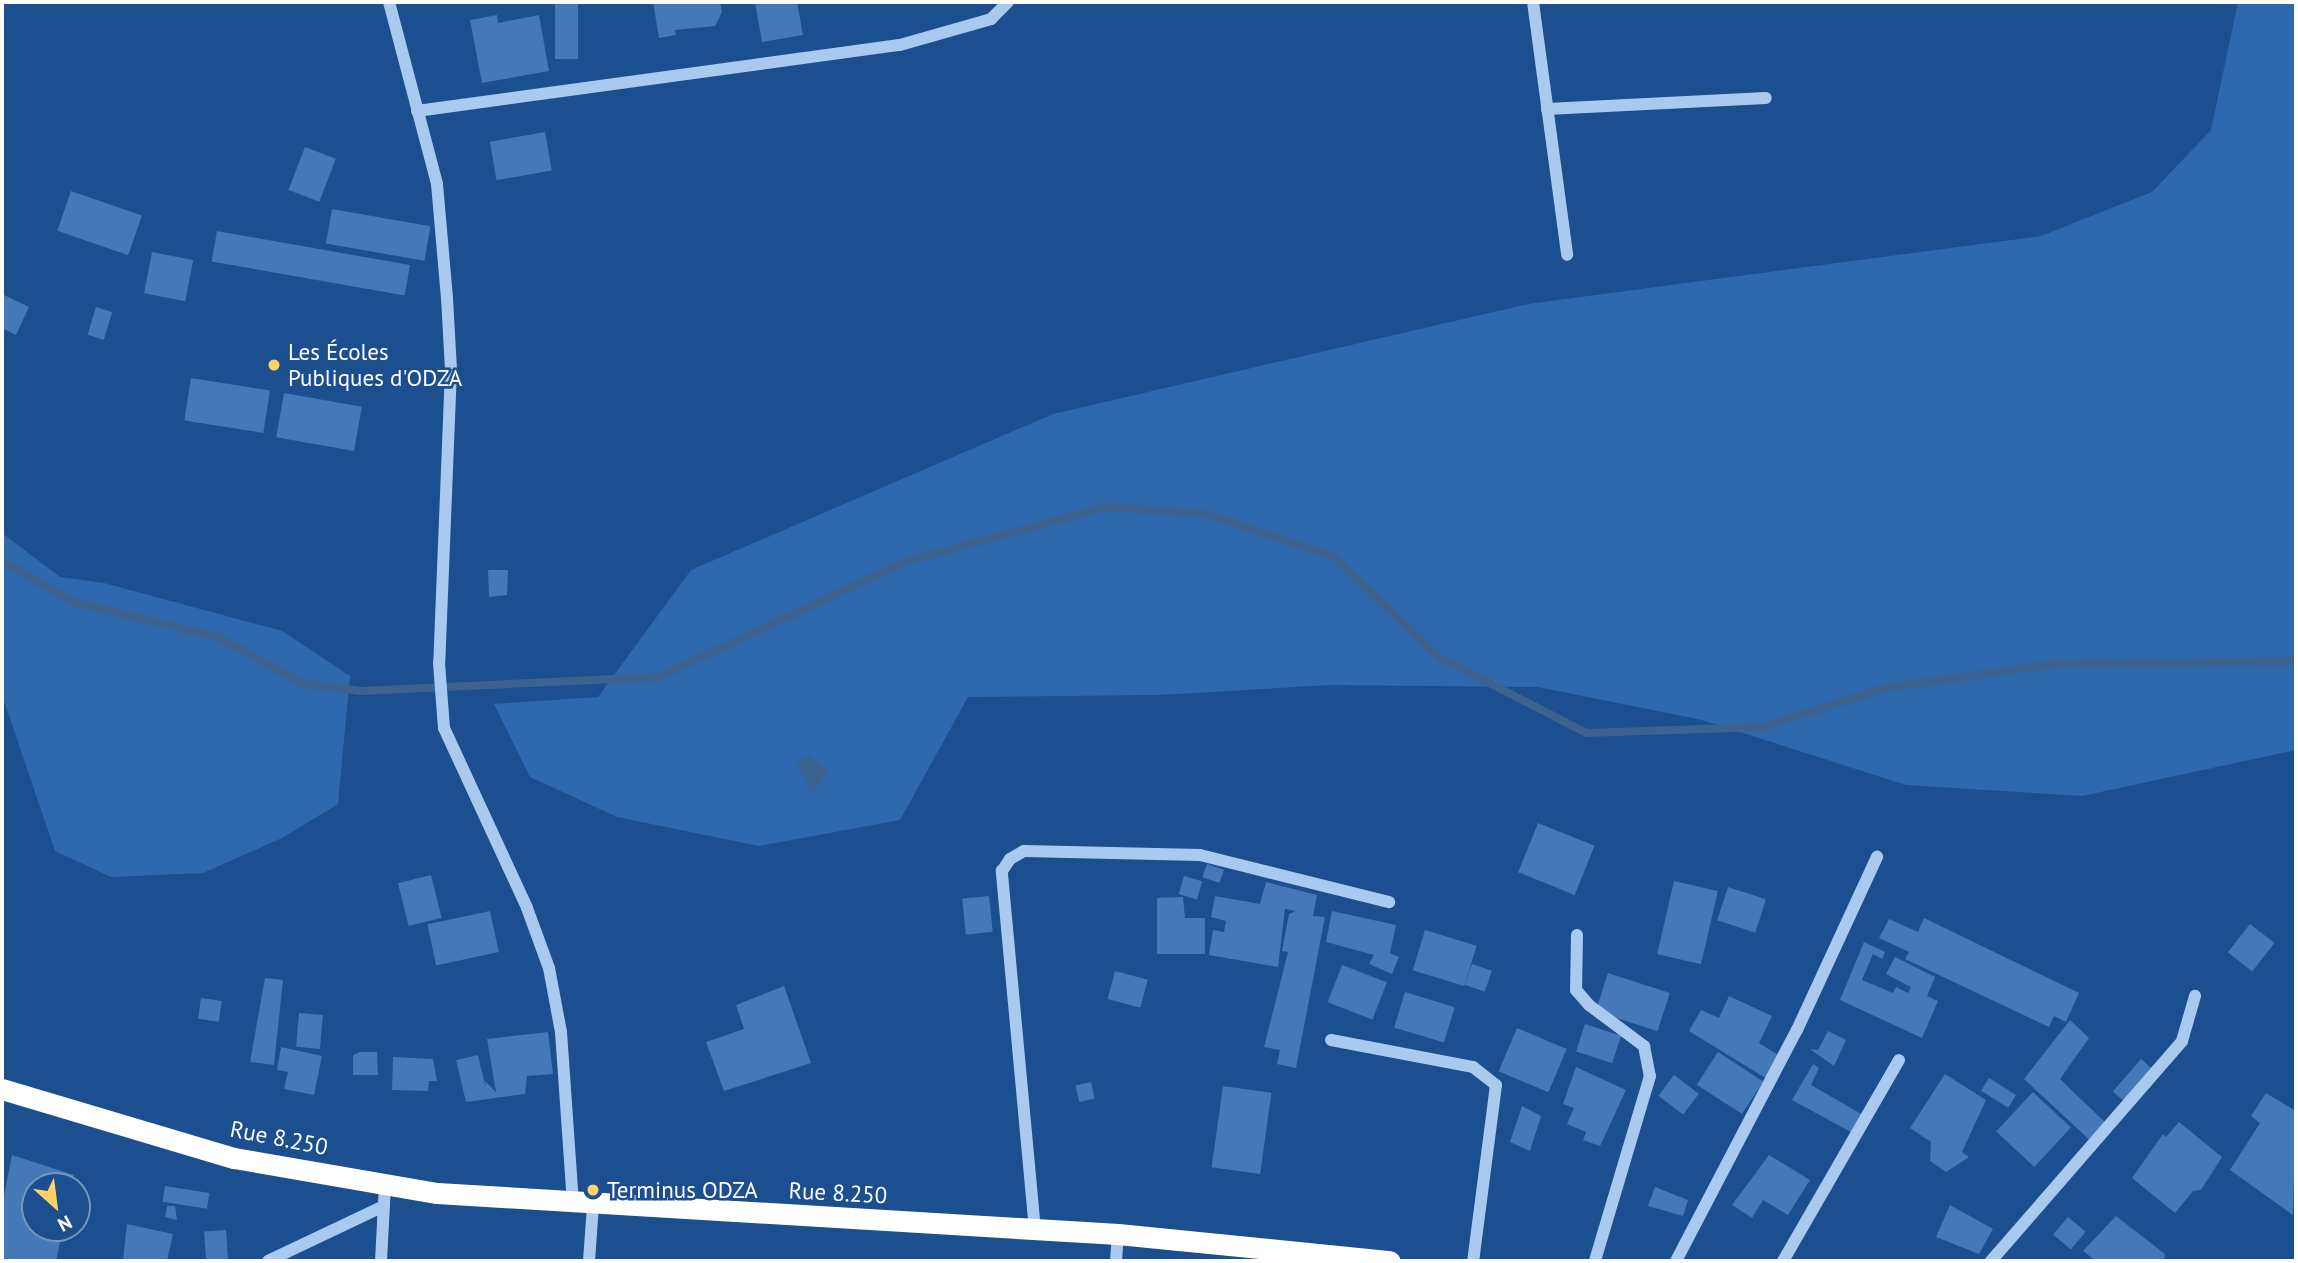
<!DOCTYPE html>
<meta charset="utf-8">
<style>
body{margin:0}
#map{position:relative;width:2298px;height:1263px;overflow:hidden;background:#1b4f8f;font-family:"PT Sans",sans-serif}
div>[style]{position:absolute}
.green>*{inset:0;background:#2e69ad}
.water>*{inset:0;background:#3c6290}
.stream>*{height:8px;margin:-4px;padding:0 4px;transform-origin:4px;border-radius:4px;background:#3c6290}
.building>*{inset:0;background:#4478b7;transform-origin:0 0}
.minor>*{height:12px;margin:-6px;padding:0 6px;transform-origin:6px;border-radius:6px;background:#a9c9ee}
.highway>*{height:21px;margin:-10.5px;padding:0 10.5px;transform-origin:10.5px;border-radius:10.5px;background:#fff}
.dots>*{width:19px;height:19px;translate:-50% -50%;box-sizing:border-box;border:4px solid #1b4f8f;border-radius:50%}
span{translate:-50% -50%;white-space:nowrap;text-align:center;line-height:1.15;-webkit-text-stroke:5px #1b4f8f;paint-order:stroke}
.poi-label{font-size:23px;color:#fff}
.left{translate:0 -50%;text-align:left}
.street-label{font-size:23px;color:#fff}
.frame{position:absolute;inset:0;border:4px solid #fff;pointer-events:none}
.north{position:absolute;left:21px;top:1172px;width:70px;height:70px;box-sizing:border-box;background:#1b4f8f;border:2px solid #7695bc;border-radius:50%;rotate:152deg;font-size:19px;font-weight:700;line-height:28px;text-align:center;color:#fff}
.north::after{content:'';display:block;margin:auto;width:24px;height:32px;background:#ffd166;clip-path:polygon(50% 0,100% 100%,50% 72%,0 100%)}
</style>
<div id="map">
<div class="green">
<i style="clip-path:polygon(2238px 2px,2296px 2px,2296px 750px,2082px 796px,1906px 785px,1702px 720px,1538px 687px,1331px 685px,1159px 695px,968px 697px,900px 820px,759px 846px,617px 817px,530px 777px,494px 704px,598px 697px,691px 570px,1053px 414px,1528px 304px,2041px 236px,2152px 192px,2211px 130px)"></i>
<i style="clip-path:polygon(2px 533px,60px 577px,104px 583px,282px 631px,350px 676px,338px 804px,282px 838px,203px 873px,111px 877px,55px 851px,2px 695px)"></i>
</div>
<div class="water">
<i style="clip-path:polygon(809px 755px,828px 771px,813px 793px,796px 764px)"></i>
</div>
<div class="stream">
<i style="left:2px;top:561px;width:82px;rotate:30deg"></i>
<i style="left:73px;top:602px;width:149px;rotate:13.6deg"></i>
<i style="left:218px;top:637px;width:98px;rotate:28.7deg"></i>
<i style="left:304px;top:684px;width:57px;rotate:7deg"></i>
<i style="left:361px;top:691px;width:298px;rotate:-2.7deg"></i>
<i style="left:659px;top:677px;width:271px;rotate:-25.1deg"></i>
<i style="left:904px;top:562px;width:209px;rotate:-15.2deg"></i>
<i style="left:1106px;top:507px;width:99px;rotate:4deg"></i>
<i style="left:1205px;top:514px;width:136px;rotate:18.4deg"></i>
<i style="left:1334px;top:557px;width:145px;rotate:43.6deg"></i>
<i style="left:1439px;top:657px;width:165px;rotate:27.3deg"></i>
<i style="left:1586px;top:733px;width:178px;rotate:-1.9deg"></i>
<i style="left:1764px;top:727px;width:127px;rotate:-17.9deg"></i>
<i style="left:1885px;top:688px;width:173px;rotate:-8deg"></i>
<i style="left:2056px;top:664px;width:240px;rotate:-0.7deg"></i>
</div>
<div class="building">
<i style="left:555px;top:2px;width:23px;height:57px"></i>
<i style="clip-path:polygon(653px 2px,720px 2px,722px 12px,715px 26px,675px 30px,676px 35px,659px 38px)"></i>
<i style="clip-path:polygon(755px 2px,797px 2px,803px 35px,762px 42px)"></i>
<i style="clip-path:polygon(497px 15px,498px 23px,539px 15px,549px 71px,482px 83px,470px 20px)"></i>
<i style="left:545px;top:132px;width:39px;height:56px;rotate:80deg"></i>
<i style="left:305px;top:147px;width:33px;height:46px;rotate:21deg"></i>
<i style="left:71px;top:191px;width:75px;height:42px;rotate:19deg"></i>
<i style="left:332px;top:209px;width:100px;height:35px;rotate:10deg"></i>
<i style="left:217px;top:231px;width:196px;height:31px;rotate:10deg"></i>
<i style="left:152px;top:252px;width:42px;height:42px;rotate:11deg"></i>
<i style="clip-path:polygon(2px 294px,29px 307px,16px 335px,2px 328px)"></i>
<i style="left:96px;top:307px;width:17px;height:29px;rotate:17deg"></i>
<i style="left:191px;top:378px;width:80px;height:43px;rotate:9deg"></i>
<i style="left:284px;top:393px;width:79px;height:45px;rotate:10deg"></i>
<i style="clip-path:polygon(488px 570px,508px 570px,507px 595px,489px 597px)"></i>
<i style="left:1538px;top:823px;width:61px;height:53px;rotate:22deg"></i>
<i style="left:1207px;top:864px;width:18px;height:14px;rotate:19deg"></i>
<i style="left:431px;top:875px;width:44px;height:34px;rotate:76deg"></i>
<i style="left:1184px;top:876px;width:19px;height:19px;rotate:16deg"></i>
<i style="left:1674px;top:881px;width:45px;height:75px;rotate:13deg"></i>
<i style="clip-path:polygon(1266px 882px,1317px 895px,1313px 916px,1325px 917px,1296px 1068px,1277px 1064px,1280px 1050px,1264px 1047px,1288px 952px,1282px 951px,1289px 914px,1296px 911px,1285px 909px,1278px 967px,1209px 955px,1213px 930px,1224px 932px,1226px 921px,1211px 917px,1215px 896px,1260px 904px)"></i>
<i style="left:1728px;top:887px;width:40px;height:35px;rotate:18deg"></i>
<i style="left:989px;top:896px;width:36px;height:27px;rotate:84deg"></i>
<i style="clip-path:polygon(1183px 897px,1185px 918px,1205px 918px,1205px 954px,1157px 954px,1157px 898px)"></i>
<i style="left:490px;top:911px;width:42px;height:64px;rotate:78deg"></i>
<i style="clip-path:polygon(1332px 911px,1396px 925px,1390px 953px,1399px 957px,1392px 974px,1369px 964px,1374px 955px,1326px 942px)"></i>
<i style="clip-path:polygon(1924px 918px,2079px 993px,2066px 1022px,2054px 1016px,2049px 1027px,1905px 959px,1909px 952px,1879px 938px,1889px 919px,1918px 932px)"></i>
<i style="left:2250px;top:924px;width:31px;height:36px;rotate:38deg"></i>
<i style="left:1425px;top:930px;width:54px;height:42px;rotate:17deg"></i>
<i style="clip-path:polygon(1864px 942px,1885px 952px,1882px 959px,1873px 954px,1862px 980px,1893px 993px,1896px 987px,1908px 993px,1911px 987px,1886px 974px,1895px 957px,1935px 977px,1927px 996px,1938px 1001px,1922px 1038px,1840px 1000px)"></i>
<i style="left:1472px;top:964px;width:21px;height:22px;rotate:19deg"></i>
<i style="left:1342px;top:965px;width:48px;height:40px;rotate:21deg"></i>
<i style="left:1115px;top:971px;width:34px;height:29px;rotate:15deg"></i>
<i style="left:1608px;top:973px;width:65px;height:40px;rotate:18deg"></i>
<i style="clip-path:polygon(265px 978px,283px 980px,274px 1065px,250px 1062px)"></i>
<i style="clip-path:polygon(784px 986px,811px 1063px,724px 1091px,706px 1042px,744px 1029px,736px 1005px)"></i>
<i style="left:1405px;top:992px;width:52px;height:37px;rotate:17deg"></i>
<i style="clip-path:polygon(1729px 996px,1772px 1016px,1759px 1043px,1786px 1060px,1772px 1082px,1689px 1031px,1701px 1010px,1719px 1018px)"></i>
<i style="left:201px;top:998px;width:21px;height:21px;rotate:8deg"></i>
<i style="left:299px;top:1013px;width:24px;height:34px;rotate:5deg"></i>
<i style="clip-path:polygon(2070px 1020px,2089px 1038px,2060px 1079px,2110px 1127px,2094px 1144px,2024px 1079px)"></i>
<i style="left:1585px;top:1024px;width:38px;height:29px;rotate:18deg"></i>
<i style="left:1517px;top:1028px;width:54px;height:47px;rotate:23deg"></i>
<i style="clip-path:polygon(1828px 1031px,1846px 1040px,1834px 1066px,1810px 1049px,1818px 1050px)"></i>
<i style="clip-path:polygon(548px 1032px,553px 1074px,527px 1076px,525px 1094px,466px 1102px,456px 1060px,478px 1055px,486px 1089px,485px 1081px,496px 1092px,487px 1039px)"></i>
<i style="clip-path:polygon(281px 1047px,322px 1056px,314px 1095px,284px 1089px,288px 1072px,277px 1070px)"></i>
<i style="clip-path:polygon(360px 1052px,377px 1052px,378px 1075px,353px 1075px,353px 1055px)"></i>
<i style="left:1718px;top:1052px;width:54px;height:39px;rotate:33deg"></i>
<i style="clip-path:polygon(393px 1057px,433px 1059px,437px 1081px,429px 1081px,428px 1091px,392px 1090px)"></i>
<i style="left:2141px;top:1059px;width:21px;height:43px;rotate:41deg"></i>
<i style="clip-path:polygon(1813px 1064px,1819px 1068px,1811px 1085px,1870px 1119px,1860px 1137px,1792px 1100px)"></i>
<i style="clip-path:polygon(1576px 1067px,1626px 1090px,1600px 1146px,1583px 1140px,1586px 1132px,1567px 1124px,1574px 1108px,1563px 1104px)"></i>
<i style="clip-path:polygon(1945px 1074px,1986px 1100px,1962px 1152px,1969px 1157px,1946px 1172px,1930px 1161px,1931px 1142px,1910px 1128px)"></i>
<i style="left:1674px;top:1075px;width:31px;height:26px;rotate:37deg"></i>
<i style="left:1989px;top:1078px;width:32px;height:15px;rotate:32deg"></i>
<i style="left:1091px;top:1082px;width:17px;height:16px;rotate:77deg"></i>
<i style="left:1223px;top:1086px;width:49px;height:82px;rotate:8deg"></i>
<i style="left:2033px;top:1092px;width:52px;height:54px;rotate:43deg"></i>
<i style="clip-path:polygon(2266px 1093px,2296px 1111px,2293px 1215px,2230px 1170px,2260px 1123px,2251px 1116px)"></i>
<i style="clip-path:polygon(1522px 1106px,1541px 1116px,1530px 1151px,1510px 1142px)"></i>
<i style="clip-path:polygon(2179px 1122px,2222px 1157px,2201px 1190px,2193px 1191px,2175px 1213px,2132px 1178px,2163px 1134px,2166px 1137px)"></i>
<i style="clip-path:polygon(12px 1155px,74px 1175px,71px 1186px,35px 1186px,35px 1228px,63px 1228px,56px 1261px,2px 1261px,2px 1206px)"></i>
<i style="clip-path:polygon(1769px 1155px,1810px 1180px,1788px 1215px,1763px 1200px,1752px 1218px,1732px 1205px)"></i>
<i style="left:165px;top:1186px;width:45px;height:16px;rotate:9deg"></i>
<i style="clip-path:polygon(1655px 1187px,1688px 1200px,1683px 1216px,1648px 1206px)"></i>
<i style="clip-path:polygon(1950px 1205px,1993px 1229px,1979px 1254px,1936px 1237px)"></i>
<i style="clip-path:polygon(167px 1206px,175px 1206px,177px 1220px,165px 1217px)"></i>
<i style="clip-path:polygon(2116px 1216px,2165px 1254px,2164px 1261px,2096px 1261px,2083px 1251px)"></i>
<i style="left:2068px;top:1217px;width:23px;height:23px;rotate:40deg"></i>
<i style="clip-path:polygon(127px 1224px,173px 1234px,167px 1261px,123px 1260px)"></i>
<i style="left:226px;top:1230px;width:31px;height:22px;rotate:86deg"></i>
</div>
<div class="minor">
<i style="left:389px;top:2px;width:188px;rotate:75.2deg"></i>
<i style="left:437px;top:184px;width:114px;rotate:85deg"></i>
<i style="left:447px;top:298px;width:72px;rotate:86.8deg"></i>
<i style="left:451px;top:370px;width:293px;rotate:92.3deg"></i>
<i style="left:439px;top:663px;width:65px;rotate:85.6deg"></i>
<i style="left:444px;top:728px;width:198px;rotate:65.2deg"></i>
<i style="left:527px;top:908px;width:64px;rotate:69.9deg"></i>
<i style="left:549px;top:968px;width:65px;rotate:79.4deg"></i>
<i style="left:561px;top:1032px;width:173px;rotate:86deg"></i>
<i style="left:1533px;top:2px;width:255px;rotate:82.3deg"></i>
<i style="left:1547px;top:109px;width:219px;rotate:-2.9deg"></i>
<i style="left:417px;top:111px;width:487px;rotate:-7.8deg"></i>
<i style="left:900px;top:45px;width:95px;rotate:-15.9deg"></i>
<i style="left:991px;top:19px;width:24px;rotate:-45deg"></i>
<i style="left:1577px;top:935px;width:55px;rotate:91deg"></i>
<i style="left:1576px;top:990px;width:20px;rotate:49deg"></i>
<i style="left:1589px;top:1005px;width:69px;rotate:36.7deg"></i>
<i style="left:1644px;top:1046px;width:31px;rotate:79deg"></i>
<i style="left:1650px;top:1076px;width:193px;rotate:106.6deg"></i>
<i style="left:1331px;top:1040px;width:145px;rotate:10.8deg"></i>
<i style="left:1473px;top:1067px;width:29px;rotate:38deg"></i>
<i style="left:1496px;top:1085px;width:177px;rotate:97.4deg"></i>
<i style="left:1035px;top:1230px;width:361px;rotate:-95.3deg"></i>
<i style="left:1002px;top:871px;width:14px;rotate:-56deg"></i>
<i style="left:1010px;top:859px;width:16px;rotate:-30deg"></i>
<i style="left:1024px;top:851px;width:176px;rotate:1.3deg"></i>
<i style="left:1200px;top:855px;width:195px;rotate:14deg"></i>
<i style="left:268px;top:1261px;width:128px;rotate:-25.4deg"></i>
<i style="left:381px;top:1261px;width:76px;rotate:-87deg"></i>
<i style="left:589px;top:1261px;width:56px;rotate:-85.9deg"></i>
<i style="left:1116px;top:1261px;width:27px;rotate:-86deg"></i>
<i style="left:1676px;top:1261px;width:261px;rotate:-62.4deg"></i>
<i style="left:1797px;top:1030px;width:191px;rotate:-65.2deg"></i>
<i style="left:1783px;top:1261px;width:232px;rotate:-60deg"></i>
<i style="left:1991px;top:1261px;width:291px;rotate:-49deg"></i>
<i style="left:2182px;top:1041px;width:47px;rotate:-73.9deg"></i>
</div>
<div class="highway">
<i style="left:2px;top:1089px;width:242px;rotate:16.6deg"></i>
<i style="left:234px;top:1158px;width:206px;rotate:9.8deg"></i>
<i style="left:437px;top:1193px;width:682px;rotate:3.45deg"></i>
<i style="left:1118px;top:1234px;width:273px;rotate:5.7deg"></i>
</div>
<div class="dots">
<i style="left:274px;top:365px;background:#ffd166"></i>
<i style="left:593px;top:1190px;background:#ffd166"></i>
</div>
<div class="poi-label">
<span class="left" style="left:288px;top:365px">Les Écoles<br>Publiques d'ODZA</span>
<span class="left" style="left:607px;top:1190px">Terminus ODZA</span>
</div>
<div class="street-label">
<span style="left:279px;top:1138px;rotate:11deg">Rue 8.250</span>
<span style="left:838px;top:1193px;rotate:3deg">Rue 8.250</span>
</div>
<div class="frame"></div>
<div class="north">N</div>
</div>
